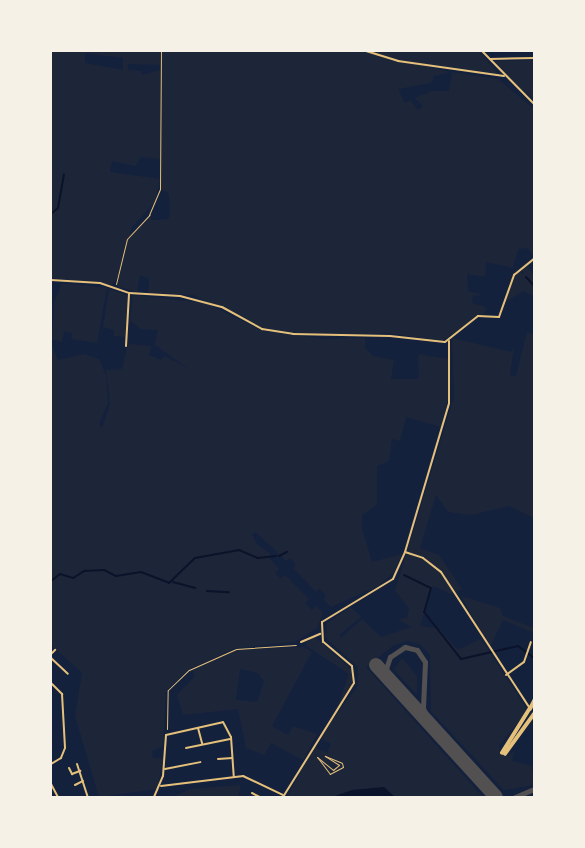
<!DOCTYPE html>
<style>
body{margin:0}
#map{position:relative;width:585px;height:848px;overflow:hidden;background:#14213d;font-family:"Source Sans 3",sans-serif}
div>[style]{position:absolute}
.green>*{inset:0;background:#1d2539}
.water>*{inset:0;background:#0b132b}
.stream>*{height:2px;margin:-1px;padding:0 1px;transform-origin:1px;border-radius:1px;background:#0b132b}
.taxiway>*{height:5px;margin:-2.5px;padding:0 2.5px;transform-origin:2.5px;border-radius:2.5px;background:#525050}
.runway>*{height:14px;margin:-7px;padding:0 7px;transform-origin:7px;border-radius:7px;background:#525050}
.path>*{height:1px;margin:-0.5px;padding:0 0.5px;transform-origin:0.5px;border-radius:0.5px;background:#e5c07b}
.minor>*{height:2px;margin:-1px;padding:0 1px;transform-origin:1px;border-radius:1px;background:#e5c07b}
.tertiary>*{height:2px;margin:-1px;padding:0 1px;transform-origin:1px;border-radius:1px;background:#e5c07b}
.trunk>*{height:3.5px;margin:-1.75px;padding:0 1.75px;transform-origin:1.75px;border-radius:1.75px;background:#e5c07b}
span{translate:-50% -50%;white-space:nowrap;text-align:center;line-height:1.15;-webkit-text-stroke:5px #f6f1e7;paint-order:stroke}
.frame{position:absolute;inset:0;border:52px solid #f6f1e7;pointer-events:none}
</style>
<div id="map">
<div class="green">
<i style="clip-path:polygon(evenodd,51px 51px,160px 51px,160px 65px,128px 64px,128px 70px,141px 71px,142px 75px,160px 70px,160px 159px,141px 157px,135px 166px,112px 161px,110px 172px,160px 179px,155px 202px,132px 227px,129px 235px,150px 216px,152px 220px,168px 219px,170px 215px,169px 194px,161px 189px,162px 51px,359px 51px,450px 72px,434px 76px,431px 83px,398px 89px,405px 103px,410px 100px,418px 110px,423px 106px,415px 98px,431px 91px,449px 91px,452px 72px,498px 79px,534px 109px,534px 257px,528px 248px,518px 249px,513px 268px,486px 262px,485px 277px,467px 274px,468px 291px,483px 295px,473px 296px,472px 303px,486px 307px,485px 313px,442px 341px,387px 333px,322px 337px,263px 328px,193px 295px,148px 293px,149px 278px,140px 276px,137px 292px,117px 286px,128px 236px,118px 277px,112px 285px,51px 278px,51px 51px,85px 53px,123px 58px,123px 70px,85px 63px,85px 53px)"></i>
<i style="clip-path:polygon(367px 51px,479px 51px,500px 76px,399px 60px)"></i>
<i style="clip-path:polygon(534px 60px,534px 99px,510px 81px,493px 61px)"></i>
<i style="clip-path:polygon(528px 266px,534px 276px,534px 296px,523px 291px,504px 303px,516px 274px,519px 270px,524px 275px,522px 269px)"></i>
<i style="clip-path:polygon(62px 283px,107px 288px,97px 343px,71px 339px,72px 333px,64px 332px,62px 342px,52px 339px,54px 302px)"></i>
<i style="clip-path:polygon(109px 289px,128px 295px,125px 337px,114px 336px,114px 330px,103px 327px)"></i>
<i style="clip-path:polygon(133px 295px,205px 303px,263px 331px,323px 339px,365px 338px,365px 348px,373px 356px,394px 360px,391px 379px,419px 379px,418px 354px,449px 359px,450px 390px,441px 427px,406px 417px,400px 441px,392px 439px,389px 461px,377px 466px,377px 505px,362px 515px,362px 528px,372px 562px,402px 554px,394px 572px,378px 586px,331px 607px,323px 599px,326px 595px,319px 589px,316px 592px,293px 568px,296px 565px,290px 558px,286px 561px,256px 532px,252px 534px,257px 544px,273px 556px,269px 558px,279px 569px,275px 573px,281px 579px,285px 575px,309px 599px,305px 603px,312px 610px,316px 606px,323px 613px,317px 628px,295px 642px,236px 648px,188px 670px,166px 691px,163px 746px,152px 751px,153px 758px,163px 759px,157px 789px,99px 797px,75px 716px,82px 673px,51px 645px,51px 343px,58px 360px,84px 354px,99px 359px,106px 375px,108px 403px,99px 424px,102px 428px,110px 404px,106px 370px,122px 369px,128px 344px,151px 346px,149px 355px,161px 360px,165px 356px,189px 369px,155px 345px,158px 330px,141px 329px,130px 321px)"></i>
<i style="clip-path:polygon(527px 332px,534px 335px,534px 518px,509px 506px,471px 515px,448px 512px,436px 495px,420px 548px,439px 555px,462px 589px,451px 594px,433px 586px,420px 626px,438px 628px,458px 650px,481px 639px,526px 708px,524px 716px,499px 745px,500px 752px,508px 756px,514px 751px,512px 761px,532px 766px,534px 785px,504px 790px,431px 711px,430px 655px,421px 645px,408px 641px,394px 645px,366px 667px,483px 797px,374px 797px,363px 789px,332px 797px,287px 797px,314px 747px,327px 753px,331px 744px,319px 737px,358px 686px,358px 667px,326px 638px,327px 623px,351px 607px,361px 617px,339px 635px,341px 638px,362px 619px,381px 637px,411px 627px,398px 619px,407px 618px,409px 608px,395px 591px,454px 397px,452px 338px,511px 352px,514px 347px,510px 375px,516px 376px)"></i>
<i style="clip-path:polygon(461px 596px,500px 608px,503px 616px,534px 628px,534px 633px,503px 620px,490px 647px)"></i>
<i style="clip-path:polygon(314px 636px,352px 670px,352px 686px,336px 710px,349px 674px,305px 645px)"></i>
<i style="clip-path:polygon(evenodd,304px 647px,312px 652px,272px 726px,288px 735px,293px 726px,317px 734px,303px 760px,271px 743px,264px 755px,246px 748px,238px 709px,183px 715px,177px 695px,195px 676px,192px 669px,233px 650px,304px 647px,240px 669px,258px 673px,264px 681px,257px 702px,236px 700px,240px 669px)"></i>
<i style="clip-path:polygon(402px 658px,417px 676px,417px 695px,394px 670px)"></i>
<i style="clip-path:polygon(241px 785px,238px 797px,172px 797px,190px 789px)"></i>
</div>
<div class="water">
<i style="clip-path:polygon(384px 787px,395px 797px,332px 797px,352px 790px)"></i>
</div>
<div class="stream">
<i style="left:51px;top:214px;width:9px;rotate:-41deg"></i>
<i style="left:58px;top:208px;width:34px;rotate:-80deg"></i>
<i style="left:526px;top:277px;width:12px;rotate:48deg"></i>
<i style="left:279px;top:556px;width:9px;rotate:-27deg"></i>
<i style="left:404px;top:575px;width:30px;rotate:26deg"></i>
<i style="left:431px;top:588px;width:25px;rotate:106deg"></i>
<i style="left:424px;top:612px;width:60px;rotate:51.8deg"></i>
<i style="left:461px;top:659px;width:58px;rotate:-12.8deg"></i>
<i style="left:518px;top:646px;width:20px;rotate:37deg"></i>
<i style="left:51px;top:581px;width:11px;rotate:-38deg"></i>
<i style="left:60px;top:574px;width:14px;rotate:17deg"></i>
<i style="left:73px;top:578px;width:13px;rotate:-32deg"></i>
<i style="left:84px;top:571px;width:20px;rotate:-3deg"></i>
<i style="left:104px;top:570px;width:13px;rotate:27deg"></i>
<i style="left:116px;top:576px;width:25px;rotate:-9deg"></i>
<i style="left:141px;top:572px;width:30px;rotate:21deg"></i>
<i style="left:169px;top:583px;width:36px;rotate:-44deg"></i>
<i style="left:195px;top:558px;width:45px;rotate:-10.3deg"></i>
<i style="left:239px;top:550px;width:21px;rotate:23deg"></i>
<i style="left:258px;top:558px;width:18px;rotate:-6deg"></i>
<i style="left:173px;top:582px;width:23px;rotate:15deg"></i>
<i style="left:207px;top:591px;width:22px;rotate:3deg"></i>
</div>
<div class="taxiway">
<i style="left:391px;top:681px;width:13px;rotate:-113deg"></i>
<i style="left:386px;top:669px;width:13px;rotate:-72deg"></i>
<i style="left:390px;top:657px;width:18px;rotate:-34deg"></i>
<i style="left:405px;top:647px;width:12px;rotate:14deg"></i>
<i style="left:417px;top:650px;width:14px;rotate:56deg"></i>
<i style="left:425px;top:662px;width:46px;rotate:92.5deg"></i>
<i style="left:423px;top:708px;width:18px;rotate:68deg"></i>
<i style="left:515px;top:797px;width:21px;rotate:-23deg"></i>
</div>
<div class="runway">
<i style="left:376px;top:665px;width:178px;rotate:47.7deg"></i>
</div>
<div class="path">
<i style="left:116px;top:284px;width:46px;rotate:-76.3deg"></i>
<i style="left:127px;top:239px;width:33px;rotate:-47deg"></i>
<i style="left:149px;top:215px;width:28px;rotate:-67deg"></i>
<i style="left:160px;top:189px;width:138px;rotate:-89.6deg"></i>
<i style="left:167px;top:729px;width:39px;rotate:-89deg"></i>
<i style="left:168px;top:690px;width:29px;rotate:-44deg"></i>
<i style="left:189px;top:670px;width:51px;rotate:-24.1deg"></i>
<i style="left:236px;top:649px;width:60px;rotate:-3.8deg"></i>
<i style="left:325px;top:756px;width:18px;rotate:22deg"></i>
<i style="left:342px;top:763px;width:4px;rotate:76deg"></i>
<i style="left:343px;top:767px;width:15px;rotate:152deg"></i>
<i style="left:330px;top:774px;width:21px;rotate:-127deg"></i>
<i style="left:317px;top:757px;width:21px;rotate:39deg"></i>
<i style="left:333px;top:770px;width:8px;rotate:-40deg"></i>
<i style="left:339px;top:765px;width:17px;rotate:-147deg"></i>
</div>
<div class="minor">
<i style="left:366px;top:51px;width:34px;rotate:17deg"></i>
<i style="left:398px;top:61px;width:107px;rotate:8.1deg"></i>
<i style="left:490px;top:59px;width:44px;rotate:-1.3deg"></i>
<i style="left:51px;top:280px;width:49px;rotate:3.5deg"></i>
<i style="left:100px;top:283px;width:31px;rotate:19deg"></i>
<i style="left:129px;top:293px;width:51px;rotate:3.4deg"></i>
<i style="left:180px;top:296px;width:43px;rotate:14.7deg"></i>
<i style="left:222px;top:307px;width:46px;rotate:28.8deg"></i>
<i style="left:262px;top:329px;width:31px;rotate:9deg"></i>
<i style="left:293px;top:334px;width:97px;rotate:1.2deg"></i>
<i style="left:390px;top:336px;width:55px;rotate:6.2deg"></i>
<i style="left:445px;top:342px;width:42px;rotate:-38.2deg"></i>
<i style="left:478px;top:316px;width:21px;rotate:3deg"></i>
<i style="left:499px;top:317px;width:45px;rotate:-70.3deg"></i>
<i style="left:514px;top:275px;width:26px;rotate:-39deg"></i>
<i style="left:126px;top:346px;width:52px;rotate:-86.7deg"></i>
<i style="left:405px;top:552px;width:155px;rotate:-73.5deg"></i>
<i style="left:449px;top:403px;width:62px;rotate:-90deg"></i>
<i style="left:301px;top:642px;width:21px;rotate:-23deg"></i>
<i style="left:51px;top:654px;width:6px;rotate:-45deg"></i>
<i style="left:51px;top:658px;width:23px;rotate:43deg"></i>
<i style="left:506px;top:675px;width:22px;rotate:-36deg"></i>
<i style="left:524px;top:662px;width:21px;rotate:-71deg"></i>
<i style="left:51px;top:683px;width:16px;rotate:45deg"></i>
<i style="left:62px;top:694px;width:54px;rotate:86.8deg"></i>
<i style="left:65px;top:748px;width:11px;rotate:112deg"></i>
<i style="left:61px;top:758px;width:12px;rotate:149deg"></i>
<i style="left:198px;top:728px;width:16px;rotate:75deg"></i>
<i style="left:186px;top:748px;width:45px;rotate:-11.6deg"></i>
<i style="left:218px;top:759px;width:14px;rotate:-4deg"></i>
<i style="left:77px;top:764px;width:35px;rotate:72deg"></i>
<i style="left:69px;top:768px;width:7px;rotate:63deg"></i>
<i style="left:72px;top:774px;width:9px;rotate:-21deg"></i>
<i style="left:165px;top:769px;width:36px;rotate:-11deg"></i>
<i style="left:51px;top:784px;width:15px;rotate:62deg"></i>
<i style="left:75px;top:785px;width:9px;rotate:-27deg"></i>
<i style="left:161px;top:786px;width:83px;rotate:-7deg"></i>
<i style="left:243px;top:776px;width:44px;rotate:25.4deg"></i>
<i style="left:252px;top:793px;width:9px;rotate:27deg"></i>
<i style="left:154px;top:797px;width:23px;rotate:-67deg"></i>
<i style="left:163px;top:776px;width:41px;rotate:-85.8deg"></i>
<i style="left:166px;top:735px;width:58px;rotate:-12.8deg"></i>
<i style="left:223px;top:722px;width:17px;rotate:62deg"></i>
<i style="left:231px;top:737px;width:39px;rotate:86deg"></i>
</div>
<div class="tertiary">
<i style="left:482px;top:51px;width:74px;rotate:45.5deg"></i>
<i style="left:283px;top:797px;width:134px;rotate:-58.1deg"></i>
<i style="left:354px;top:683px;width:17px;rotate:-97deg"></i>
<i style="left:352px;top:666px;width:38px;rotate:-140deg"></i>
<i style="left:323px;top:642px;width:20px;rotate:-93deg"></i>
<i style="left:322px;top:622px;width:83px;rotate:-31.2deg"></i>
<i style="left:393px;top:579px;width:30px;rotate:-66deg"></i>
<i style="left:405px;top:552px;width:19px;rotate:18deg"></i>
<i style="left:423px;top:558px;width:23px;rotate:38deg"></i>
<i style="left:441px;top:572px;width:161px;rotate:56.9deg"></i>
</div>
<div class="trunk">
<i style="left:530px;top:709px;width:9px;rotate:-63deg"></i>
<i style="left:502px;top:753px;width:53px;rotate:-58.1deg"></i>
<i style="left:505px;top:754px;width:49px;rotate:-54.1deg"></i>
</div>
<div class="frame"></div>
</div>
